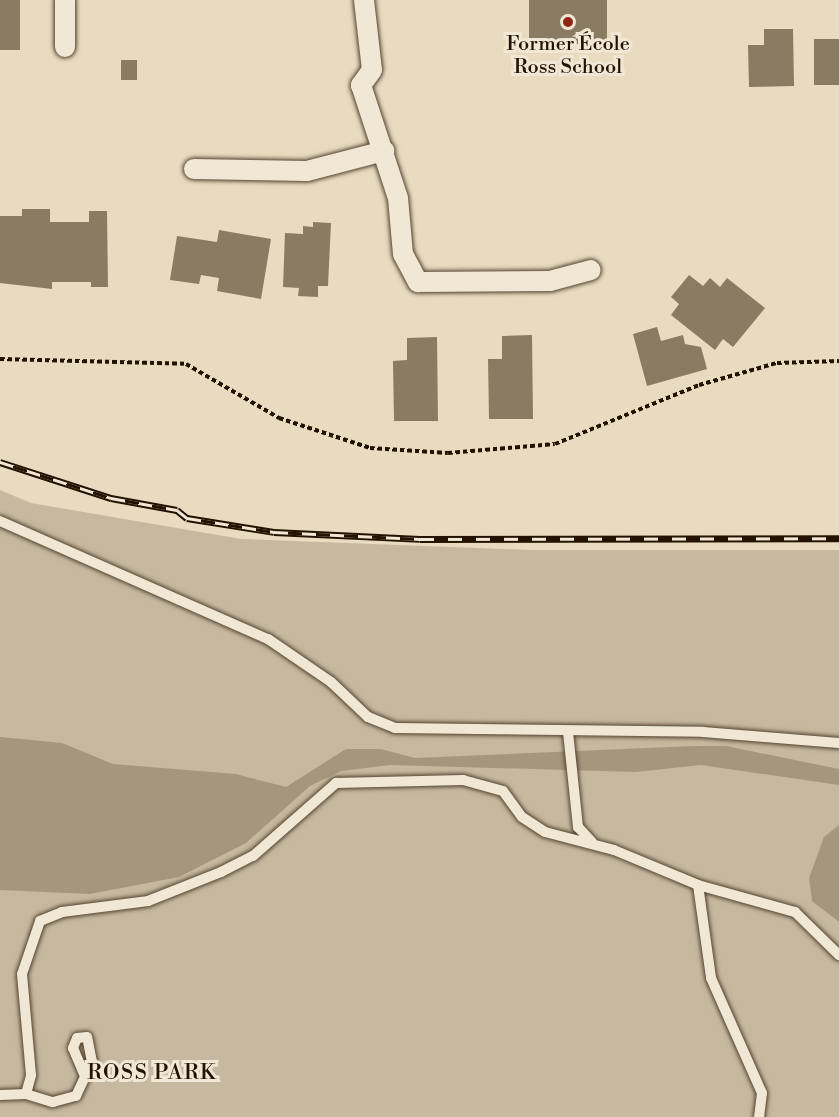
<!DOCTYPE html>
<meta charset="utf-8">
<style>
body{margin:0}
#map{position:relative;width:839px;height:1117px;overflow:hidden;background:#e8dbbf;font-family:"Libre Bodoni",serif}
div>[style]{position:absolute}
.green>*{inset:0;background:#c7b99f}
.water>*{inset:0;background:#a5977e}
.building>*{inset:0;background:#8a7b63;transform-origin:0 0}
.path>*{height:4px;margin-top:-2px;transform-origin:0;background:repeating-linear-gradient(90deg,#241200 0 4.5px,transparent 0 7.5px)}
.roads{filter:drop-shadow(0 0 2px #554430) drop-shadow(0 0 2px #554430)}
.service>*{height:10px;margin:-5px;padding:0 5px;transform-origin:5px;border-radius:5px;background:#f0e8d5}
.minor>*{height:20px;margin:-10px;padding:0 10px;transform-origin:10px;border-radius:10px;background:#f0e8d5}
.rail>*{height:7px;margin-top:-3.5px;transform-origin:0;background:repeating-linear-gradient(90deg,#f0e8d5 0 14px,#241200 0 28px);box-sizing:border-box;border-block:2px solid #241200}
.dots>*{width:16px;height:16px;translate:-50% -50%;box-sizing:border-box;border:3px solid #f0e8d5;border-radius:50%}
span{translate:-50% -50%;white-space:nowrap;text-align:center;line-height:1.15;-webkit-text-stroke:6px #f0e8d5;paint-order:stroke}
.poi-label{font-size:20px;color:#241200}
.neighbourhood-label{font-size:21px;color:#241200;letter-spacing:1.5px}
</style>
<div id="map">
<div class="green">
<i style="clip-path:polygon(0 490px,31px 503px,241px 539px,532px 550px,839px 550px,839px 1117px,0 1117px)"></i>
</div>
<div class="water">
<i style="clip-path:polygon(0 737px,62px 743px,113px 764px,236px 774px,286px 787px,346px 749px,381px 749px,415px 758px,693px 746px,726px 746px,839px 769px,839px 785px,701px 765px,636px 772px,390px 765px,341px 771px,310px 786px,246px 843px,179px 877px,90px 894px,0 890px)"></i>
<i style="clip-path:polygon(839px 825px,839px 922px,812px 901px,809px 878px,824px 837px)"></i>
</div>
<div class="building">
<i style="left:0;top:0;width:20px;height:50px"></i>
<i style="left:529px;top:0;width:78px;height:44px"></i>
<i style="clip-path:polygon(764px 29px,793px 29px,794px 86px,749px 87px,748px 45px,764px 45px)"></i>
<i style="left:814px;top:39px;width:25px;height:46px"></i>
<i style="left:121px;top:60px;width:16px;height:20px"></i>
<i style="clip-path:polygon(22px 209px,50px 209px,50px 222px,89px 222px,89px 211px,107px 211px,108px 287px,91px 287px,91px 282px,52px 282px,52px 289px,0 283px,0 216px,22px 216px)"></i>
<i style="clip-path:polygon(313px 222px,331px 223px,328px 286px,318px 286px,318px 297px,298px 296px,299px 288px,283px 287px,285px 233px,303px 234px,303px 226px,313px 227px)"></i>
<i style="clip-path:polygon(219px 230px,271px 239px,261px 299px,217px 291px,219px 278px,201px 275px,199px 284px,170px 280px,177px 236px,217px 242px)"></i>
<i style="clip-path:polygon(689px 275px,703px 286px,710px 278px,720px 287px,727px 278px,765px 308px,733px 347px,723px 339px,715px 350px,671px 315px,679px 304px,671px 297px)"></i>
<i style="clip-path:polygon(657px 327px,661px 341px,683px 335px,685px 344px,701px 347px,707px 369px,647px 386px,633px 334px)"></i>
<i style="clip-path:polygon(532px 335px,533px 419px,489px 419px,488px 359px,502px 359px,502px 336px)"></i>
<i style="clip-path:polygon(437px 337px,438px 421px,394px 421px,393px 361px,407px 360px,407px 338px)"></i>
</div>
<div class="path">
<i style="left:0;top:359px;width:186px;rotate:1.5deg"></i>
<i style="left:186px;top:364px;width:108px;rotate:30.1deg"></i>
<i style="left:279px;top:418px;width:96px;rotate:18.2deg"></i>
<i style="left:370px;top:448px;width:78px;rotate:3.7deg"></i>
<i style="left:448px;top:453px;width:107px;rotate:-4.8deg"></i>
<i style="left:555px;top:444px;width:156px;rotate:-22.3deg"></i>
<i style="left:699px;top:385px;width:81px;rotate:-15.8deg"></i>
<i style="left:777px;top:363px;width:62px;rotate:-1.8deg"></i>
</div>
<div class="roads">
<div class="service">
<i style="left:0;top:521px;width:293px;rotate:23.8deg"></i>
<i style="left:268px;top:639px;width:76px;rotate:34.3deg"></i>
<i style="left:331px;top:682px;width:51px;rotate:43.4deg"></i>
<i style="left:368px;top:717px;width:29px;rotate:22deg"></i>
<i style="left:395px;top:728px;width:308px;rotate:0.7deg"></i>
<i style="left:703px;top:732px;width:136px;rotate:4.6deg"></i>
<i style="left:568px;top:732px;width:96px;rotate:84deg"></i>
<i style="left:578px;top:827px;width:21px;rotate:47deg"></i>
<i style="left:698px;top:885px;width:101px;rotate:15.6deg"></i>
<i style="left:795px;top:912px;width:62px;rotate:44.3deg"></i>
<i style="left:26px;top:1094px;width:20px;rotate:-75deg"></i>
<i style="left:31px;top:1075px;width:101px;rotate:-95.1deg"></i>
<i style="left:22px;top:974px;width:56px;rotate:-71.2deg"></i>
<i style="left:40px;top:921px;width:24px;rotate:-22deg"></i>
<i style="left:62px;top:912px;width:87px;rotate:-7.3deg"></i>
<i style="left:148px;top:901px;width:79px;rotate:-21.7deg"></i>
<i style="left:221px;top:872px;width:36px;rotate:-27deg"></i>
<i style="left:253px;top:856px;width:111px;rotate:-41.3deg"></i>
<i style="left:336px;top:783px;width:127px;rotate:-1.4deg"></i>
<i style="left:463px;top:780px;width:41px;rotate:15.4deg"></i>
<i style="left:503px;top:791px;width:32px;rotate:54deg"></i>
<i style="left:522px;top:817px;width:27px;rotate:33deg"></i>
<i style="left:545px;top:832px;width:71px;rotate:14.6deg"></i>
<i style="left:614px;top:850px;width:91px;rotate:22.6deg"></i>
<i style="left:698px;top:885px;width:94px;rotate:82deg"></i>
<i style="left:711px;top:978px;width:126px;rotate:66.1deg"></i>
<i style="left:762px;top:1093px;width:24px;rotate:97deg"></i>
<i style="left:0;top:1095px;width:26px;rotate:-2deg"></i>
<i style="left:26px;top:1094px;width:28px;rotate:17deg"></i>
<i style="left:53px;top:1102px;width:24px;rotate:-15deg"></i>
<i style="left:76px;top:1096px;width:38px;rotate:-65deg"></i>
<i style="left:92px;top:1062px;width:25px;rotate:-101deg"></i>
<i style="left:87px;top:1037px;width:10px;rotate:174deg"></i>
<i style="left:77px;top:1038px;width:11px;rotate:112deg"></i>
<i style="left:73px;top:1048px;width:28px;rotate:67deg"></i>
</div>
<div class="minor">
<i style="left:65px;top:0;width:47px;rotate:90deg"></i>
<i style="left:364px;top:0;width:70px;rotate:83.5deg"></i>
<i style="left:372px;top:70px;width:19px;rotate:126deg"></i>
<i style="left:361px;top:85px;width:119px;rotate:71.9deg"></i>
<i style="left:398px;top:198px;width:56px;rotate:84.9deg"></i>
<i style="left:403px;top:254px;width:32px;rotate:62deg"></i>
<i style="left:418px;top:282px;width:132px;rotate:-0.4deg"></i>
<i style="left:550px;top:281px;width:42px;rotate:-15deg"></i>
<i style="left:194px;top:169px;width:113px;rotate:1deg"></i>
<i style="left:307px;top:171px;width:80px;rotate:-14.6deg"></i>
</div>
</div>
<div class="rail">
<i style="left:0;top:462px;width:117px;rotate:18deg"></i>
<i style="left:111px;top:498px;width:67px;rotate:10.3deg"></i>
<i style="left:177px;top:510px;width:13px;rotate:39deg"></i>
<i style="left:187px;top:518px;width:88px;rotate:9.1deg"></i>
<i style="left:274px;top:532px;width:146px;rotate:2.7deg"></i>
<i style="left:420px;top:539px;width:419px;rotate:-0.1deg"></i>
</div>
<div class="dots">
<i style="left:568px;top:22px;background:#8f2418"></i>
</div>
<div class="poi-label">
<span style="left:568px;top:56px">Former École<br>Ross School</span>
</div>
<div class="neighbourhood-label">
<span style="left:152px;top:1073px">ROSS PARK</span>
</div>
</div>
